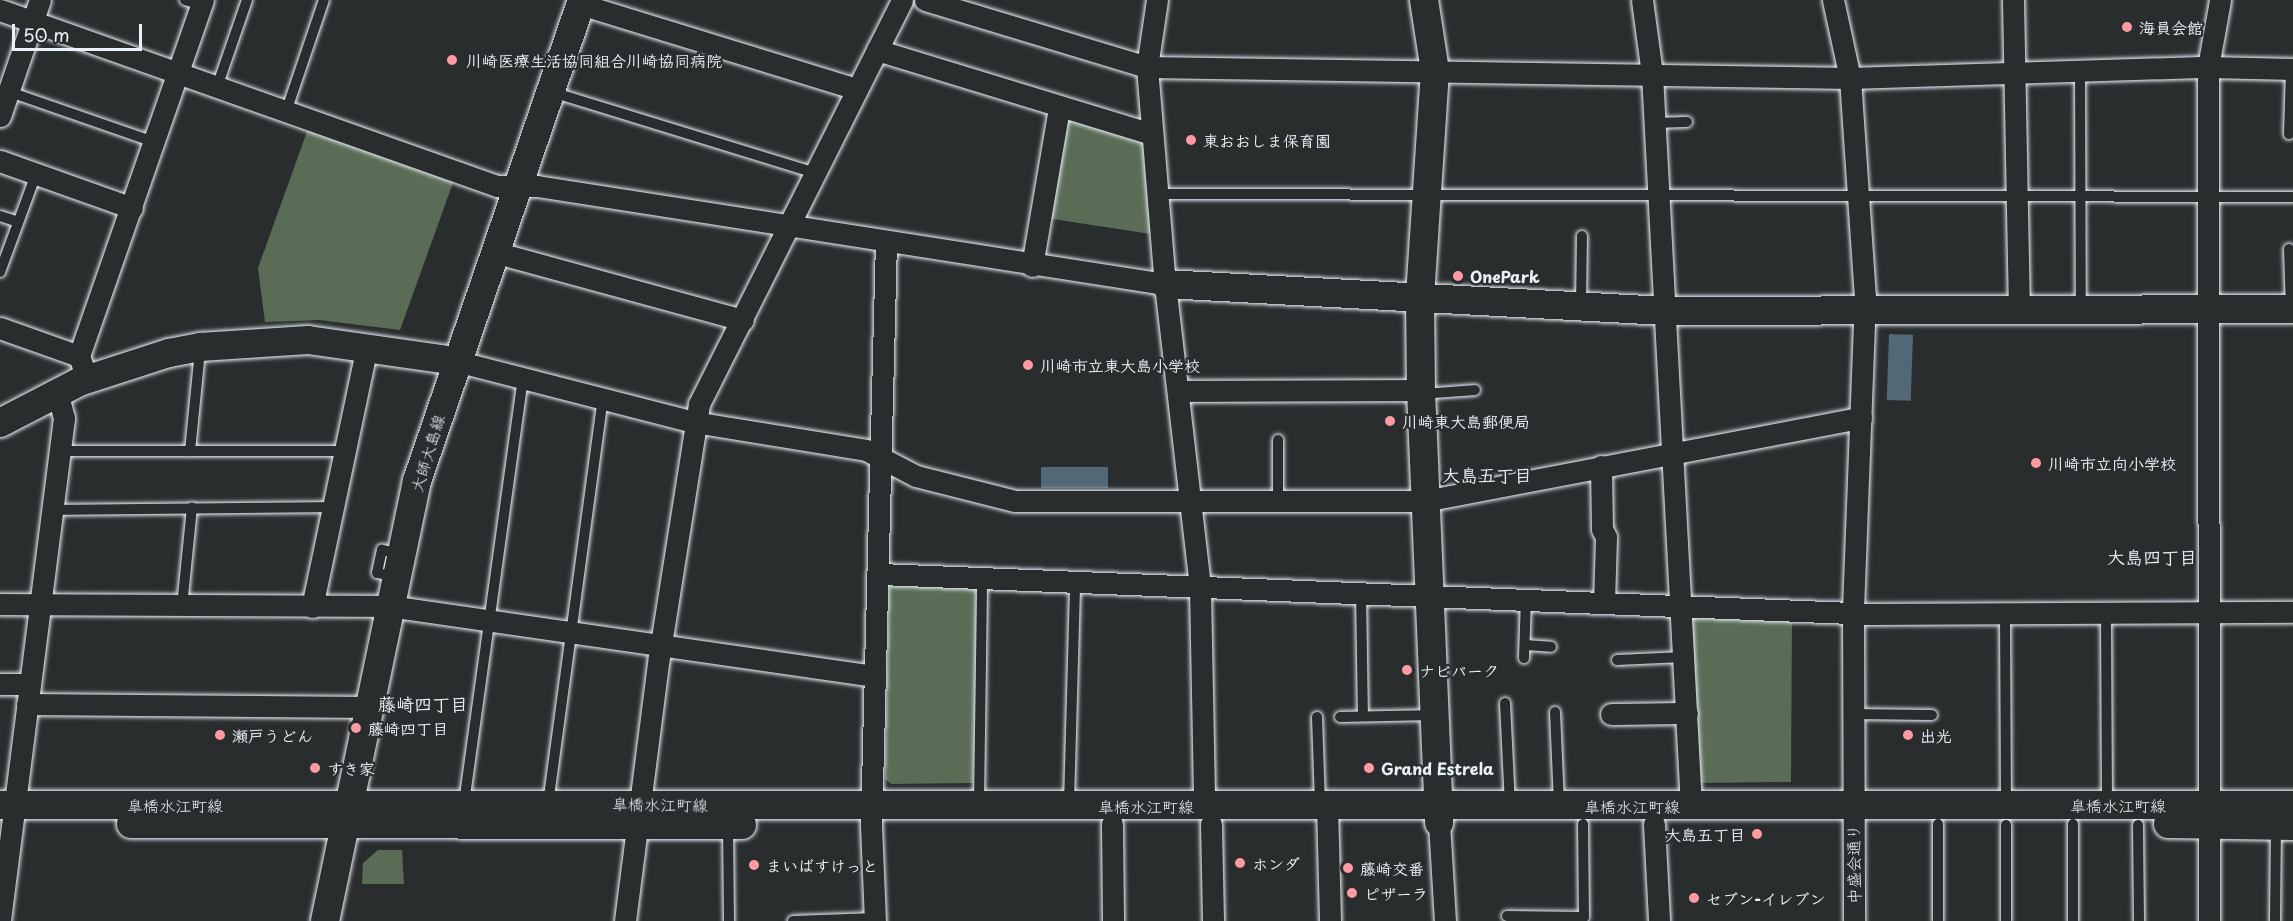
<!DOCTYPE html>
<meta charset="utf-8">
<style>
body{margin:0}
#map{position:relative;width:2293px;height:921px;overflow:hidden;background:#2a2d2e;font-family:"Playpen Sans","Klee One",sans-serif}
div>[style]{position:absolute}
.green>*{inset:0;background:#5a6c56}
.water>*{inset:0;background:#526876;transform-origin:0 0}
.roads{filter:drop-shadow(0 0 2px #e8f1f8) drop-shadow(0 0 2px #e8f1f8)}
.lane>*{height:10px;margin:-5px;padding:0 5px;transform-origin:5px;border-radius:5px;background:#2a2d2e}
.street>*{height:21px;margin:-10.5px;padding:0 10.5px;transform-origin:10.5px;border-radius:10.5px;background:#2a2d2e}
.secondary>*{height:28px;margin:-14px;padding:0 14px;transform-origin:14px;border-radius:14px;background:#2a2d2e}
.dots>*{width:16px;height:16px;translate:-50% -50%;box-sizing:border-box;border:3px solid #2a2d2e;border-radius:50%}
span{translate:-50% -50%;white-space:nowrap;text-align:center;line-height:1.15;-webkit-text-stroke:4.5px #2a2d2e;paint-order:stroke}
.poi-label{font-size:16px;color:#e8f1f8;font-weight:700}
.left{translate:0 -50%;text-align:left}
.right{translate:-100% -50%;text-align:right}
.street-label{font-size:16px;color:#e8f1f8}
.neighbourhood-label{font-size:18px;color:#e8f1f8;font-weight:700}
.scale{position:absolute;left:12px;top:24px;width:130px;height:27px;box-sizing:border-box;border:3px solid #e8f1f8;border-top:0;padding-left:8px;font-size:18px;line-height:21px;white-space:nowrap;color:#e8f1f8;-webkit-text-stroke:4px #2a2d2e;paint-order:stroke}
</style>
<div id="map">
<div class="green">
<i style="clip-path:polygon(1064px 118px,1145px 139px,1151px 234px,1046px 218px)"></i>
<i style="clip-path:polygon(309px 126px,454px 180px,400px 330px,319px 320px,265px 322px,258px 268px)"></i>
<i style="clip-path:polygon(895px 583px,979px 587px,973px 783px,891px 784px,885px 779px,889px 588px)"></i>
<i style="clip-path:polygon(1699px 614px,1792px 617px,1791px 782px,1700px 783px,1692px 619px)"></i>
<i style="clip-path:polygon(378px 850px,402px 850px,404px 884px,362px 884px,363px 863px)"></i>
</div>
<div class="water">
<i style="left:1889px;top:334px;width:24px;height:66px;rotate:2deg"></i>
<i style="left:1108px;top:467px;width:21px;height:67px;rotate:90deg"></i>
</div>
<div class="roads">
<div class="lane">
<i style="left:185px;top:0;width:17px;rotate:17deg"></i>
<i style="left:2080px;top:71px;width:239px;rotate:89.8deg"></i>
<i style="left:217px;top:87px;width:92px;rotate:-71deg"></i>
<i style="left:7px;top:91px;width:156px;rotate:19.1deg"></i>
<i style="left:552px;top:92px;width:275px;rotate:17.1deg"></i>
<i style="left:286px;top:112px;width:118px;rotate:-71.3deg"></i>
<i style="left:1654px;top:123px;width:33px;rotate:-2deg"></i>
<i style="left:2289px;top:134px;width:65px;rotate:-88.2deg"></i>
<i style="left:1157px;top:194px;width:1136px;rotate:0.15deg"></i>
<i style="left:0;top:216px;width:19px;rotate:18deg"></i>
<i style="left:2289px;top:249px;width:60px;rotate:88.1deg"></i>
<i style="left:0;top:272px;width:104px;rotate:-69.8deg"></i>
<i style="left:1581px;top:305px;width:69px;rotate:-89.2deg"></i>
<i style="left:1421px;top:394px;width:54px;rotate:-4.2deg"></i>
<i style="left:1278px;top:440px;width:62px;rotate:90deg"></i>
<i style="left:60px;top:451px;width:284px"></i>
<i style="left:190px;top:451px;width:101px;rotate:-84.3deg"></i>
<i style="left:52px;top:510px;width:280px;rotate:-0.6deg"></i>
<i style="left:395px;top:577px;width:18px;rotate:-167deg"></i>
<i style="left:377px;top:573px;width:24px;rotate:-78deg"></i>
<i style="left:382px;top:550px;width:19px;rotate:12deg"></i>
<i style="left:1361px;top:592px;width:124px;rotate:89.1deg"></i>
<i style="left:182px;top:606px;width:99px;rotate:-84.2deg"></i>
<i style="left:2005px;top:615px;width:188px;rotate:89.7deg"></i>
<i style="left:2106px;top:615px;width:190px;rotate:89.7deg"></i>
<i style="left:1525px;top:645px;width:26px;rotate:4deg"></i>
<i style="left:1524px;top:658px;width:59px;rotate:-88.1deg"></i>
<i style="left:1617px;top:660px;width:67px;rotate:-2.6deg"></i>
<i style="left:1505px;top:703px;width:102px;rotate:87.2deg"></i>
<i style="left:1555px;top:712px;width:93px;rotate:87.5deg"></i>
<i style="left:1853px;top:714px;width:79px;rotate:0.7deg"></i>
<i style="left:1317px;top:717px;width:88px;rotate:88deg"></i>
<i style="left:1340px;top:717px;width:94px;rotate:-1.2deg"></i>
<i style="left:464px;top:803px;width:428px;rotate:-82.1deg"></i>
<i style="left:979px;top:803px;width:225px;rotate:-89.2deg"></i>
<i style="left:1069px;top:803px;width:221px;rotate:-88.4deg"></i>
<i style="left:548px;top:804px;width:409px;rotate:-82.3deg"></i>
<i style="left:2073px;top:824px;width:97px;rotate:90deg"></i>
<i style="left:728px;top:825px;width:96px;rotate:89.4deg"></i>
<i style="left:2006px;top:825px;width:96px;rotate:90deg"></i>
<i style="left:2138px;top:825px;width:96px;rotate:89.4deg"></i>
<i style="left:1507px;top:916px;width:77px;rotate:0.7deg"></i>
<i style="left:1584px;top:917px;width:93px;rotate:-90.6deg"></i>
<i style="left:793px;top:921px;width:82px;rotate:-2.1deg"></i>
<i style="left:1938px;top:921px;width:97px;rotate:-90deg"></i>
<i style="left:2275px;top:921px;width:95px;rotate:-89.4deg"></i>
</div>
<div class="street">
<i style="left:925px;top:0;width:232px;rotate:16.8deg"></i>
<i style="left:1147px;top:67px;width:703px;rotate:0.9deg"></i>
<i style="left:1850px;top:78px;width:358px;rotate:-1.8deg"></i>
<i style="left:2208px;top:67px;width:85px;rotate:1.3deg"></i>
<i style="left:1157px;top:0;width:68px;rotate:98.5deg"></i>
<i style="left:1147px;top:67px;width:218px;rotate:85.3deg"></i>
<i style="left:1165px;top:284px;width:306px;rotate:83.4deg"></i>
<i style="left:1200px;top:588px;width:218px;rotate:88.9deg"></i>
<i style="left:1642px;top:0;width:75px;rotate:82.3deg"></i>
<i style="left:1652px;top:74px;width:733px;rotate:86.95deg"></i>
<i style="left:1833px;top:0;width:80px;rotate:77.7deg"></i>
<i style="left:1850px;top:78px;width:220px;rotate:86.1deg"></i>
<i style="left:1865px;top:297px;width:315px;rotate:92.2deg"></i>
<i style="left:1853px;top:612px;width:309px;rotate:89.8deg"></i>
<i style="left:2013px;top:0;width:310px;rotate:88.9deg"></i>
<i style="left:580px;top:4px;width:290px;rotate:17.1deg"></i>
<i style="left:0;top:10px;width:527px;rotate:19.5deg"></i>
<i style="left:497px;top:186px;width:40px"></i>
<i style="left:537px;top:186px;width:636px;rotate:8.87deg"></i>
<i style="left:877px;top:50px;width:287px;rotate:17deg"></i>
<i style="left:0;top:116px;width:123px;rotate:-71deg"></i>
<i style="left:0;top:161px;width:140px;rotate:19.6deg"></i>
<i style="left:494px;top:252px;width:258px;rotate:15.3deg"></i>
<i style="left:1032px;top:266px;width:160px;rotate:-80.3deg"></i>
<i style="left:0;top:328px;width:84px;rotate:19.5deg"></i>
<i style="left:79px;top:356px;width:12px;rotate:70deg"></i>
<i style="left:79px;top:356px;width:377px;rotate:-70.8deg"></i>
<i style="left:456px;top:361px;width:246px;rotate:14.4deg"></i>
<i style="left:694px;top:422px;width:174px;rotate:9.2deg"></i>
<i style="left:866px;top:450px;width:56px;rotate:27.5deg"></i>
<i style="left:916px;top:476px;width:102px;rotate:14.2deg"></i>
<i style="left:1015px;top:501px;width:409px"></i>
<i style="left:1424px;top:501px;width:445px;rotate:-10.8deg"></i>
<i style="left:1178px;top:391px;width:243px;rotate:-0.2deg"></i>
<i style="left:1601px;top:466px;width:63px;rotate:89.1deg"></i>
<i style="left:1602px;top:529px;width:9px;rotate:63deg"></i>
<i style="left:1606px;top:537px;width:66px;rotate:91.7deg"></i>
<i style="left:880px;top:574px;width:998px;rotate:2.3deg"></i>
<i style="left:1877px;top:614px;width:416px;rotate:-0.3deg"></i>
<i style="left:0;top:604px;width:389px;rotate:0.3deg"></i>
<i style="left:389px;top:606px;width:491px;rotate:8.2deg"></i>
<i style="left:312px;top:607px;width:267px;rotate:-78.1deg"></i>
<i style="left:0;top:684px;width:30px"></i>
<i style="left:27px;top:704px;width:342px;rotate:0.5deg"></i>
<i style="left:1611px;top:714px;width:76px;rotate:-0.8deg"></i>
<i style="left:1327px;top:805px;width:116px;rotate:88.5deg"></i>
<i style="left:1439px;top:823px;width:98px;rotate:86.5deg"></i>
<i style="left:1112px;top:824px;width:97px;rotate:89.4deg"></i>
<i style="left:1211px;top:824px;width:97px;rotate:88.8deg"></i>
<i style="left:1654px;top:824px;width:97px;rotate:87deg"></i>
<i style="left:0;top:920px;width:506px;rotate:-82.73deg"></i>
<i style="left:64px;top:418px;width:28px;rotate:-105deg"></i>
<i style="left:625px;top:921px;width:266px;rotate:-82.7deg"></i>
<i style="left:659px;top:657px;width:256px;rotate:-81deg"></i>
<i style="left:699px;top:404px;width:452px;rotate:-63.3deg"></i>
<i style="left:875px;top:921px;width:96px;rotate:-92.4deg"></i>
<i style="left:871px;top:825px;width:583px;rotate:-88.53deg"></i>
<i style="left:2209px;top:921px;width:854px;rotate:-90.07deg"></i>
<i style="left:2208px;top:67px;width:68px;rotate:-79.8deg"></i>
</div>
<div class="secondary">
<i style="left:1424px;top:0;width:72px;rotate:81.2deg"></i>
<i style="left:1435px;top:71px;width:226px;rotate:93.8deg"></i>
<i style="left:1420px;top:297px;width:93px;rotate:89.4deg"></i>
<i style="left:1421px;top:390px;width:433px;rotate:87.6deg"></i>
<i style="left:1165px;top:284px;width:501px;rotate:3.09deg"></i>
<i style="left:1665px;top:311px;width:628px;rotate:-0.18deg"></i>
<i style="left:0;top:423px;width:89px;rotate:-27.4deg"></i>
<i style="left:79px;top:382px;width:95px;rotate:-17.9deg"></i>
<i style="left:169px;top:353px;width:32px;rotate:-11deg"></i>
<i style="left:200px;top:347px;width:108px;rotate:-3.7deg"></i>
<i style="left:308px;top:340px;width:149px;rotate:8.1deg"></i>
<i style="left:0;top:805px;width:2293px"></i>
<i style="left:131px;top:824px;width:611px;rotate:0.09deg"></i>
<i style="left:2168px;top:824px;width:125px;rotate:0.9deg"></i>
<i style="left:325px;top:921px;width:450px;rotate:-78.2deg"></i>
<i style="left:417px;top:481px;width:509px;rotate:-71.07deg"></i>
</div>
</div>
<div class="dots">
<i style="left:2127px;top:27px;background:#ff9aa2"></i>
<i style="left:452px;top:60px;background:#ff9aa2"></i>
<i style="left:1191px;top:140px;background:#ff9aa2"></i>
<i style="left:1458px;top:276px;background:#ff9aa2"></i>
<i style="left:1028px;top:365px;background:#ff9aa2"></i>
<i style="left:1390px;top:421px;background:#ff9aa2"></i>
<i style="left:2036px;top:463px;background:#ff9aa2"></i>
<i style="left:1407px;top:670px;background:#ff9aa2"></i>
<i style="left:356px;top:728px;background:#ff9aa2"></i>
<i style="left:220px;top:735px;background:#ff9aa2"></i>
<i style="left:1908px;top:735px;background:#ff9aa2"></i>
<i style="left:315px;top:768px;background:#ff9aa2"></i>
<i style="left:1369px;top:768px;background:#ff9aa2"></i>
<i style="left:1757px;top:834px;background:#ff9aa2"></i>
<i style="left:1240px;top:863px;background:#ff9aa2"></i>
<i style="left:754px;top:865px;background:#ff9aa2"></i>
<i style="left:1348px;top:868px;background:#ff9aa2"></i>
<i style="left:1352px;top:893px;background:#ff9aa2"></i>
<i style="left:1694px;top:898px;background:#ff9aa2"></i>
</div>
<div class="poi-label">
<span class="left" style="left:2139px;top:27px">海員会館</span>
<span class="left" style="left:466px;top:60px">川崎医療生活協同組合川崎協同病院</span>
<span class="left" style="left:1203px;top:140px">東おおしま保育園</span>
<span class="left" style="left:1470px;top:276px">OnePark</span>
<span class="left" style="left:1040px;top:365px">川崎市立東大島小学校</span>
<span class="left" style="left:1402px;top:421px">川崎東大島郵便局</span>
<span class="left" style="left:2048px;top:463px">川崎市立向小学校</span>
<span class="left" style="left:1419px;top:670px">ナビパーク</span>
<span class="left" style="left:368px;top:728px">藤崎四丁目</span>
<span class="left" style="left:232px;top:735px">瀬戸うどん</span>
<span class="left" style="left:1920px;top:735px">出光</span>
<span class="left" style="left:327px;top:768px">すき家</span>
<span class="left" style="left:1381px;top:768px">Grand Estrela</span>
<span class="right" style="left:1745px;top:834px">大島五丁目</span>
<span class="left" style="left:1252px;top:863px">ホンダ</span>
<span class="left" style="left:766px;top:865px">まいばすけっと</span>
<span class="left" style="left:1360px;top:868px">藤崎交番</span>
<span class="left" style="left:1364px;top:893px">ピザーラ</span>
<span class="left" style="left:1706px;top:898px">セブン-イレブン</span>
</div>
<div class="street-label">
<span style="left:427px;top:453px;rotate:-73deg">大師大島線</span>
<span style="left:660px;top:804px;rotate:1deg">皐橋水江町線</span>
<span style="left:175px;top:805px">皐橋水江町線</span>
<span style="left:2118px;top:805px">皐橋水江町線</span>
<span style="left:1146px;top:806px">皐橋水江町線</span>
<span style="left:1632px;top:806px">皐橋水江町線</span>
<span style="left:1853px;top:864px;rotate:-91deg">中盛会通り</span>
</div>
<div class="neighbourhood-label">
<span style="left:1487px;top:475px">大島五丁目</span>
<span style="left:2152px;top:557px">大島四丁目</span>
<span style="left:423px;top:704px">藤崎四丁目</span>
</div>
<div class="scale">50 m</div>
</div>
